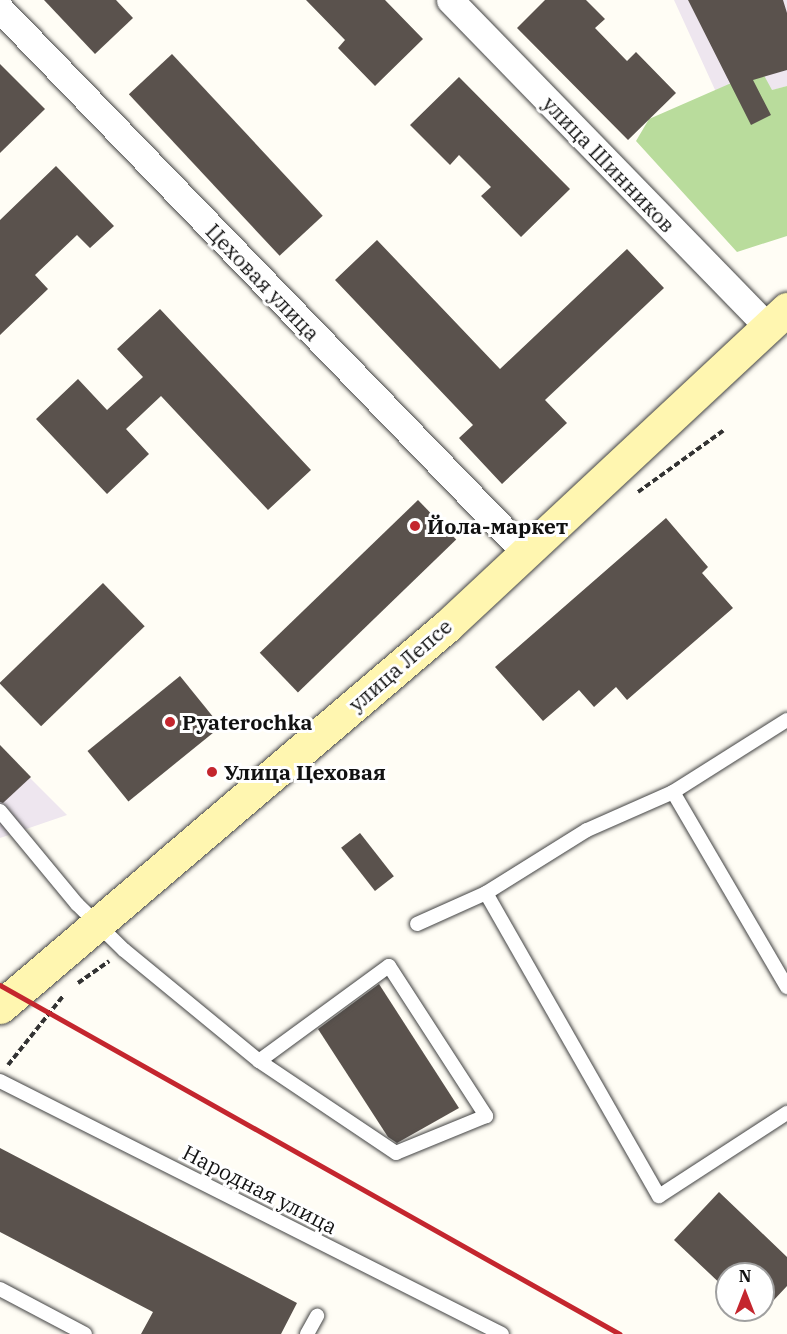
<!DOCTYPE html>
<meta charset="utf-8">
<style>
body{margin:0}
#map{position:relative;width:787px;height:1334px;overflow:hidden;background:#fffdf5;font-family:"IBM Plex Serif",serif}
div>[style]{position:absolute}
.industrial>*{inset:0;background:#eee6ef}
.forest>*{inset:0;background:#b9dc9c}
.building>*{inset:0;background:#5a524d;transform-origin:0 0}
.path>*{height:4px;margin-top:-2px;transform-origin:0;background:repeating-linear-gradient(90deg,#333 0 6px,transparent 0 9px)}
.roads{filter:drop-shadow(0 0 2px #444) drop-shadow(0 0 2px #444)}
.lane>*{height:14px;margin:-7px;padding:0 7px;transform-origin:7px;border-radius:7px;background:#fff}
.street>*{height:27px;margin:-13.5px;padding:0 13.5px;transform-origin:13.5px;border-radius:13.5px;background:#fff}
.secondary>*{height:33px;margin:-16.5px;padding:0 16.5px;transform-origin:16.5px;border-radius:16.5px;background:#fff6b0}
.rail>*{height:4.5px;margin:-2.25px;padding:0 2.25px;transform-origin:2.25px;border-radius:2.25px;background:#c4262e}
.dots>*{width:16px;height:16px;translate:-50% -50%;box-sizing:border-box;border:3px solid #fff;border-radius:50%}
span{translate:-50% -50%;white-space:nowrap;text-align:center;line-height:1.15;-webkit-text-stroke:6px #fff;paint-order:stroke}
.street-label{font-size:21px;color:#111}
.poi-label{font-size:21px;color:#111;font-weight:700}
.left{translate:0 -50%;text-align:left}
.north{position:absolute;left:715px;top:1262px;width:60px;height:60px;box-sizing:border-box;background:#fff;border:2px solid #a0a0a0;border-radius:50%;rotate:0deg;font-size:16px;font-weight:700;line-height:24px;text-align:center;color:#111}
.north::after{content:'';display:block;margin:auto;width:21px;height:27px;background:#c4262e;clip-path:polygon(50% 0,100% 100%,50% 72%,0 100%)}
</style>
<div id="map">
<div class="industrial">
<i style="clip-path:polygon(674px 0,787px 0,787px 86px,773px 90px,737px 138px)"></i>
<i style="clip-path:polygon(0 748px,67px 815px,0 838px)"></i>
</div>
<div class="forest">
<i style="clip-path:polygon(761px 70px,772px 90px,787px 86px,787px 236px,737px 252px,636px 141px,649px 119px)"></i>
</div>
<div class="building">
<i style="clip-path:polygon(44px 0,116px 0,133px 18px,95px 54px)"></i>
<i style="clip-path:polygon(306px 0,385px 0,423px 39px,375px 86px,338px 48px,345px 40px)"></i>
<i style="clip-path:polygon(545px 0,586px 0,605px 19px,595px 28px,627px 61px,636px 52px,676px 93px,628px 140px,517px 28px)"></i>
<i style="clip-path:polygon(688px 0,783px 0,787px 13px,787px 70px,753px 80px,771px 115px,751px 125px)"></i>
<i style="left:172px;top:54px;width:221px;height:59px;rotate:47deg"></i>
<i style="clip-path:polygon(0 64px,45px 109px,0 153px)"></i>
<i style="clip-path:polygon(459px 77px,570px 189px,521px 237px,481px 196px,491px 187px,459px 155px,450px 165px,410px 125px)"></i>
<i style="clip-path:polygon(56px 166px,114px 226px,90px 248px,77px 235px,35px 275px,48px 289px,0 335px,0 220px)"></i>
<i style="clip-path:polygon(377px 240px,500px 369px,627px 249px,664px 288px,545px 400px,567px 423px,502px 484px,459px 438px,473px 425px,335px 280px)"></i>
<i style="clip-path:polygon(160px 309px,311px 470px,268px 510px,161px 396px,126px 429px,149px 454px,107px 494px,36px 419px,78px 379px,107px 410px,143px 377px,117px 349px)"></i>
<i style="left:418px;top:500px;width:55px;height:220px;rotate:46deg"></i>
<i style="clip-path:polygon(666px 518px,708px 567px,702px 573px,733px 608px,627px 700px,616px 687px,594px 707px,579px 690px,543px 721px,495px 667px)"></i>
<i style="left:103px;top:583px;width:60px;height:144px;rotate:46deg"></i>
<i style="left:180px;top:676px;width:65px;height:119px;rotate:51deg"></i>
<i style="clip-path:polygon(0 745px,31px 777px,3px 803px,0 802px)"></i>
<i style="left:360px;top:833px;width:55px;height:24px;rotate:52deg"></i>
<i style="clip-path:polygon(379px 984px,459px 1108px,397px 1143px,388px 1137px,318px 1029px)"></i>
<i style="clip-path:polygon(0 1148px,297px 1303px,281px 1334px,141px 1334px,153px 1312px,0 1232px)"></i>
<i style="clip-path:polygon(719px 1192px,787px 1257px,787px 1286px,757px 1318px,748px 1310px,763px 1310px,763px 1274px,727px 1274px,727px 1290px,674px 1240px)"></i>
</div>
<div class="path">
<i style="left:638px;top:492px;width:105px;rotate:-35.7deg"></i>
<i style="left:78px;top:983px;width:38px;rotate:-35deg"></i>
<i style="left:8px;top:1065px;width:88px;rotate:-51.4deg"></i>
</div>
<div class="roads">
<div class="lane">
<i style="left:673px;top:792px;width:226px;rotate:59.7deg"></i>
<i style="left:0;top:811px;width:121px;rotate:50.4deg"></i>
<i style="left:77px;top:904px;width:66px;rotate:44.4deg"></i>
<i style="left:124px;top:950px;width:175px;rotate:39.4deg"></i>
<i style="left:259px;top:1061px;width:161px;rotate:-36.2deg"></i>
<i style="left:389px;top:966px;width:179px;rotate:57.1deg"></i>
<i style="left:486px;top:1116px;width:97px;rotate:157.7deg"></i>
<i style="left:396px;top:1153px;width:165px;rotate:-146.1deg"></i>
<i style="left:486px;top:893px;width:349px;rotate:60.3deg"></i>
<i style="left:659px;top:1196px;width:153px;rotate:-33deg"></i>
<i style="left:417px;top:924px;width:76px;rotate:-24.2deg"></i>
<i style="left:486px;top:893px;width:119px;rotate:-32deg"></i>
<i style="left:587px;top:830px;width:94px;rotate:-23.8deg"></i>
<i style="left:673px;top:792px;width:135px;rotate:-32.3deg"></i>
<i style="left:0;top:1081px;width:562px;rotate:26.75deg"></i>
<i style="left:0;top:1289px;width:96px;rotate:27.9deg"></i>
<i style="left:307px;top:1334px;width:21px;rotate:-61deg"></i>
</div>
<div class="street">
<i style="left:450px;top:0;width:456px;rotate:45.8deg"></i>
<i style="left:0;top:9px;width:758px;rotate:45.96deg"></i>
</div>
<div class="secondary">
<i style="left:0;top:1007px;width:587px;rotate:-40.44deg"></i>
<i style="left:447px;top:626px;width:465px;rotate:-43deg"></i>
</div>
</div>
<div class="rail">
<i style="left:0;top:985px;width:711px;rotate:29.38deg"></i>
</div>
<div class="dots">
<i style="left:415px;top:526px;background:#c4262e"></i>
<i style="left:170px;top:722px;background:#c4262e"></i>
<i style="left:212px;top:772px;background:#c4262e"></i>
</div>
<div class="street-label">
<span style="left:609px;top:164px;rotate:46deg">улица Шинников</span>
<span style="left:263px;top:282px;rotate:46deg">Цеховая улица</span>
<span style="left:400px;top:665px;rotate:-41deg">улица Лепсе</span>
<span style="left:260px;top:1189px;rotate:27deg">Народная улица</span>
</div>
<div class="poi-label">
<span class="left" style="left:427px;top:526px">Йола-маркет</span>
<span class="left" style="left:182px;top:722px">Pyaterochka</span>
<span class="left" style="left:224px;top:772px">Улица Цеховая</span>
</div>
<div class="north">N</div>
</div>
